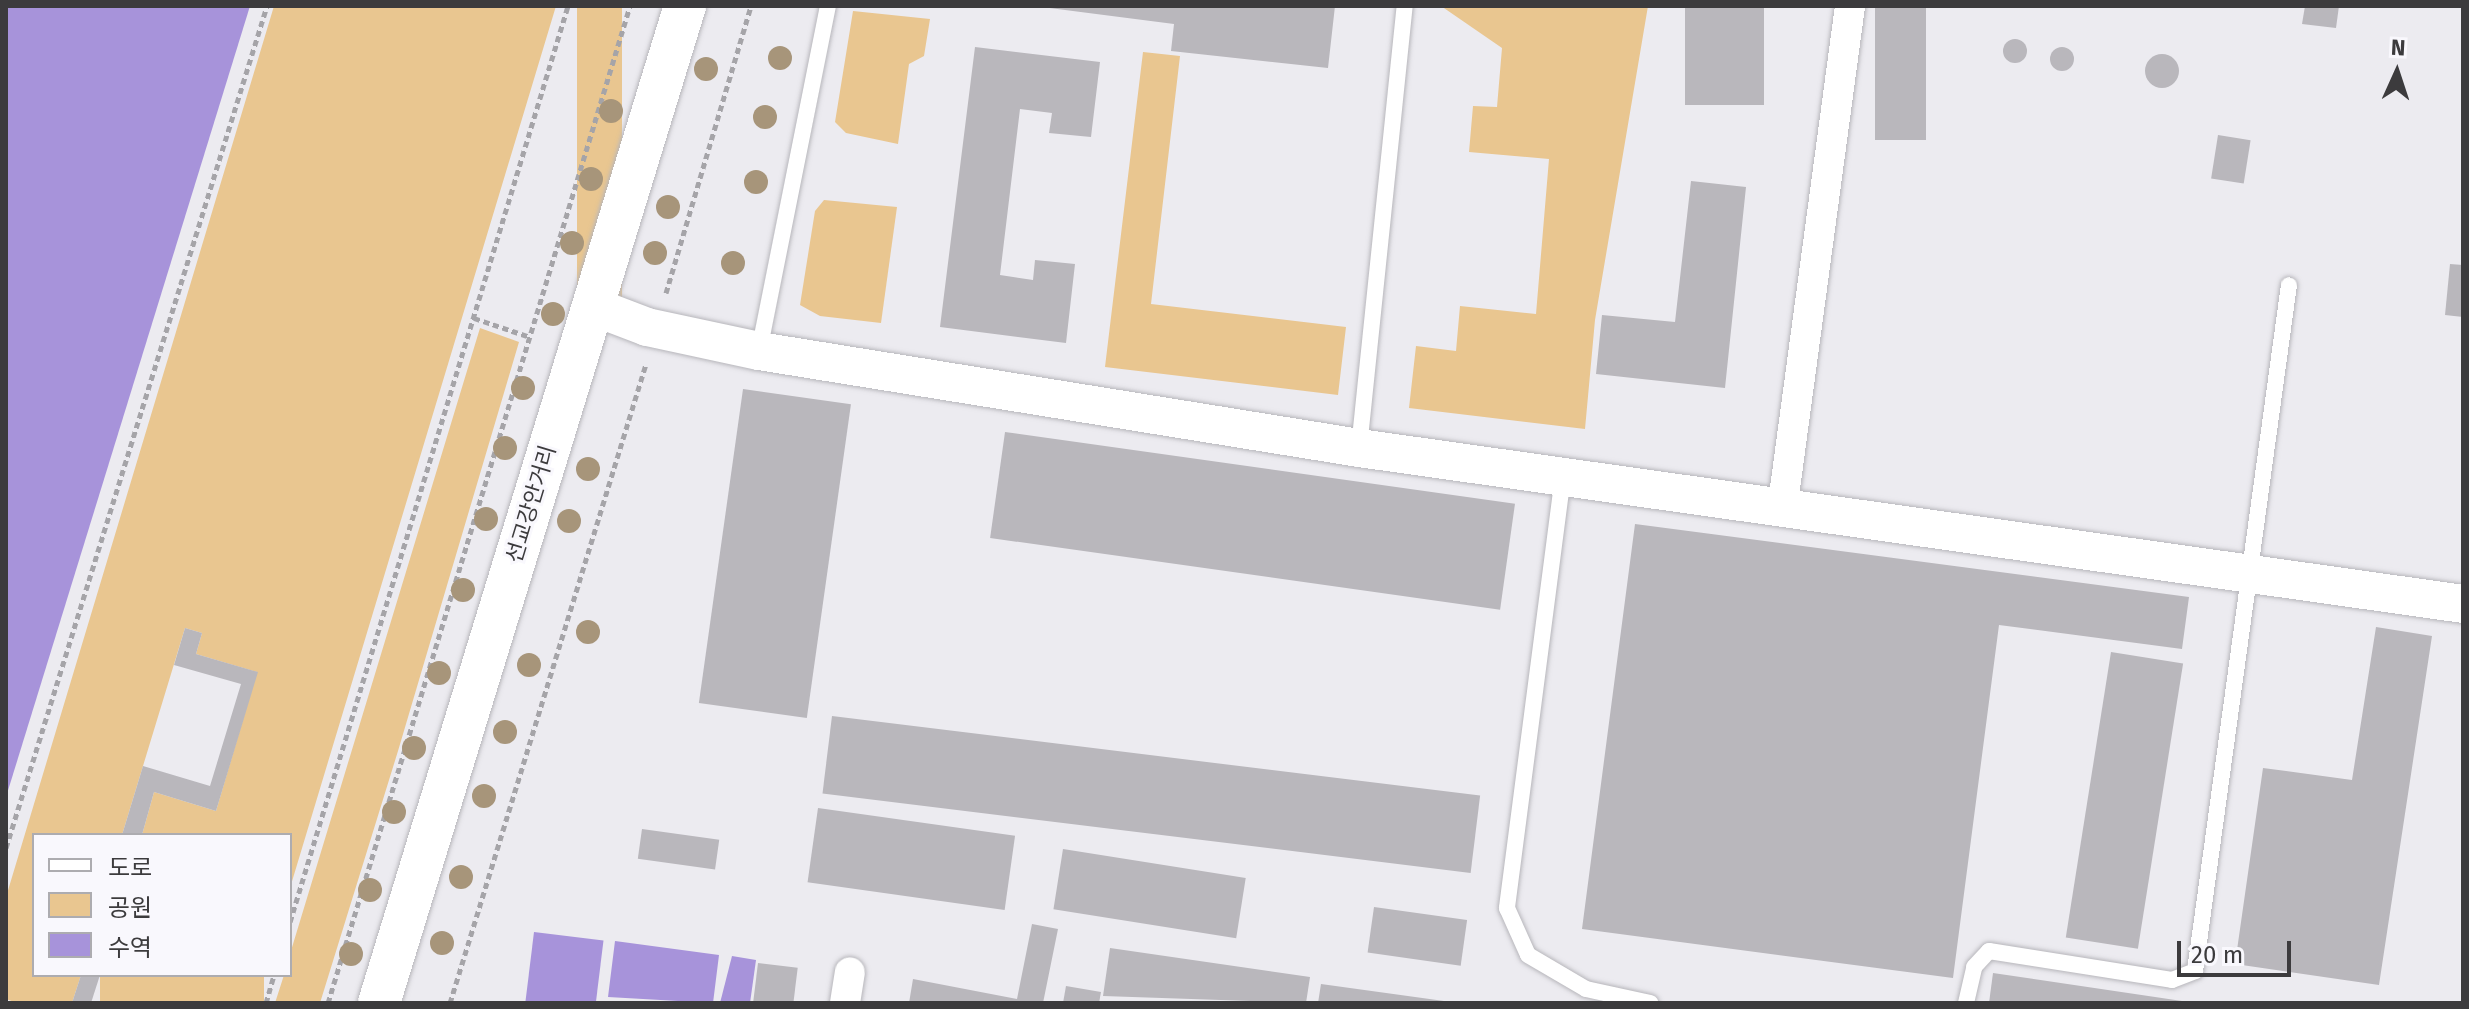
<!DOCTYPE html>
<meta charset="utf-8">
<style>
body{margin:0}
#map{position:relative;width:2469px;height:1009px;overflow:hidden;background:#ecebf0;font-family:"Fira Sans","Noto Sans KR",sans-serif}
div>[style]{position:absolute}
.green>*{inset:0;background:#e9c690;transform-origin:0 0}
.water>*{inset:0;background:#a793da;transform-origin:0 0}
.building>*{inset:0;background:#b9b7bc;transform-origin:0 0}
.round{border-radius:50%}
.path>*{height:5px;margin-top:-2.5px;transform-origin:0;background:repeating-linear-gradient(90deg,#a5a4a8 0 6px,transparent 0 10px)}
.roads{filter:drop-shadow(0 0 2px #b7b6bb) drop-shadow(0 0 2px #b7b6bb)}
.service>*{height:16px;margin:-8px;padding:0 8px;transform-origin:8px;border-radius:8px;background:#fff}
.minor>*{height:30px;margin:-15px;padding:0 15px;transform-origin:15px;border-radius:15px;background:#fff}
.tertiary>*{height:38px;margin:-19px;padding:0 19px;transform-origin:19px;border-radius:19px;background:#fff}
.secondary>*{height:42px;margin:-21px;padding:0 21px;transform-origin:21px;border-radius:21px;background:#fff}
.trees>*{width:24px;height:24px;margin:-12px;border-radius:50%;background:#a7957a}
span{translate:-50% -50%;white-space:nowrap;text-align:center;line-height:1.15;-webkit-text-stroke:6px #f9f8fd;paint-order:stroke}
.street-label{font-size:22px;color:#3c3b3d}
.frame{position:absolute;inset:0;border:8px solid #3c3b3d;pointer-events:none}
.legend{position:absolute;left:32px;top:833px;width:260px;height:144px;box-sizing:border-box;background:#f9f8fd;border:2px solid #adacb0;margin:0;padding:10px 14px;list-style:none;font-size:24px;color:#3c3b3d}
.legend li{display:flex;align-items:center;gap:16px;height:40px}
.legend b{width:40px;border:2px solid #adacb0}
.north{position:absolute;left:2357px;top:32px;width:80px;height:80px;-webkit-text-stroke:6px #f9f8fd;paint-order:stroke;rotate:3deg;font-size:22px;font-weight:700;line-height:32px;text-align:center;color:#3c3b3d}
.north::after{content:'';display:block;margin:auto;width:28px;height:36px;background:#3c3b3d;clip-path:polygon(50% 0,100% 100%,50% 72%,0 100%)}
.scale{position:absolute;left:2177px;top:941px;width:114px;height:36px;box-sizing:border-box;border:4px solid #3c3b3d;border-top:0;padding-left:10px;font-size:24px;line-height:28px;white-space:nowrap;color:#3c3b3d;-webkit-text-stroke:6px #f9f8fd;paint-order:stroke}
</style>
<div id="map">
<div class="green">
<i style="clip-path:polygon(274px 6px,556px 6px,290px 888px,290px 835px,142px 835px,154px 792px,216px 811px,257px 672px,196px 654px,202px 633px,185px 628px,122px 835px,34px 835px,34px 975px,81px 975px,72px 1003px,17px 1003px,6px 999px,6px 897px)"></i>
<i style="left:577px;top:6px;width:45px;height:323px"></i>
<i style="clip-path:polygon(1441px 6px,1648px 6px,1595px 320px,1585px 429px,1409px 408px,1416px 346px,1456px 351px,1460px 306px,1536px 314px,1549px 159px,1469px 152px,1473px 106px,1497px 107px,1502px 48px)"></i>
<i style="clip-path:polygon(853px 11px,930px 19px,924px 56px,909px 64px,898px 144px,846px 133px,835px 122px)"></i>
<i style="clip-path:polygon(1143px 52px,1180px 56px,1151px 304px,1346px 327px,1338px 395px,1105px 367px)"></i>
<i style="clip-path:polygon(824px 200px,897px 207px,881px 323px,820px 316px,800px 305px,815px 211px)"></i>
<i style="clip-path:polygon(480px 328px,519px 342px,398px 751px,320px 1003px,275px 1003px,284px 975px,290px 975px,290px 954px)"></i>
<i style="left:100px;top:975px;width:164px;height:29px"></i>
</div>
<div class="water">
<i style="clip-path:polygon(6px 6px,250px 6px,6px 797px)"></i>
<i style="left:534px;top:932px;width:70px;height:72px;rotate:7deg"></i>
<i style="clip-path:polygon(615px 941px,719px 955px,713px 1003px,608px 997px)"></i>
<i style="clip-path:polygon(732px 956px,756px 960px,750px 1003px,720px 1003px)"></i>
</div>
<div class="building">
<i style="clip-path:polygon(1034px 6px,1335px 6px,1328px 68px,1171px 51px,1174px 24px)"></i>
<i style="left:1685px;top:6px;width:79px;height:99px"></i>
<i style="left:1875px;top:6px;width:51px;height:134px"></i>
<i style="clip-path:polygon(2305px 6px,2339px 6px,2336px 28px,2302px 24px)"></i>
<i class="round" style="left:2003px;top:39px;width:24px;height:24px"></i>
<i class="round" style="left:2050px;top:47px;width:24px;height:24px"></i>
<i style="clip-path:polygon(975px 47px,1100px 62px,1091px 137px,1049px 133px,1052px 113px,1020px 109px,1000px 275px,1033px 280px,1035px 260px,1075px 264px,1066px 343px,940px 327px)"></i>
<i class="round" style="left:2145px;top:54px;width:34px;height:34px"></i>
<i style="left:2218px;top:135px;width:33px;height:44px;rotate:9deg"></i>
<i style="clip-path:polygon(1691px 181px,1746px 187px,1725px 388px,1596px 374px,1602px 315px,1675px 322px)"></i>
<i style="clip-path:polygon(2450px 264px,2463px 265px,2463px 317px,2445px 315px)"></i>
<i style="left:743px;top:389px;width:109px;height:317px;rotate:8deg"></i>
<i style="left:1005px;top:432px;width:515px;height:107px;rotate:8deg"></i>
<i style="clip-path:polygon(1635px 524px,2189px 597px,2182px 649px,1999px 625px,1953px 978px,1582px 929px)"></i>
<i style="clip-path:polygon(2376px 627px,2432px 636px,2379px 985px,2235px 964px,2263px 768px,2352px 780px)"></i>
<i style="clip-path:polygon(185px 628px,202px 633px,196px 654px,258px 672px,216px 811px,154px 792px,142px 835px,122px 835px,143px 766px,210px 786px,241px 684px,174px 665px)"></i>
<i style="left:2111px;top:652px;width:73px;height:289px;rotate:9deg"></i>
<i style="left:832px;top:716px;width:653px;height:78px;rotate:7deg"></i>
<i style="left:818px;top:808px;width:199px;height:75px;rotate:8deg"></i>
<i style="left:642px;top:829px;width:78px;height:30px;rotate:8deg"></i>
<i style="left:1063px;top:849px;width:185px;height:61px;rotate:9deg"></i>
<i style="left:1374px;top:907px;width:94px;height:46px;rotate:8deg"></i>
<i style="clip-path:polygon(1032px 924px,1058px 929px,1043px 1003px,909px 1003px,913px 979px,1017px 999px)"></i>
<i style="clip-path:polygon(1110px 948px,1310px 977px,1306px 1003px,1103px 996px)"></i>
<i style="left:758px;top:963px;width:40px;height:40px;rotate:7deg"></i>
<i style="clip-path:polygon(1993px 973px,2182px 1001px,2182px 1003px,1989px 1003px)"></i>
<i style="clip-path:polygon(81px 975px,100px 975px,91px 1003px,72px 1003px)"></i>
<i style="clip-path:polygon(1321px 984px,1444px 1001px,1444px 1003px,1318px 1003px)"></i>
<i style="clip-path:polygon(1066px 986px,1101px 992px,1099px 1003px,1063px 1003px)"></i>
</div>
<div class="path">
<i style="left:666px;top:293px;width:299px;rotate:-73.5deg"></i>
<i style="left:474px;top:318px;width:59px;rotate:18.7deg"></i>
<i style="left:6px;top:848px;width:882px;rotate:-72.78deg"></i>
<i style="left:290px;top:922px;width:957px;rotate:-73.12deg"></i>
<i style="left:266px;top:1003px;width:29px;rotate:-74deg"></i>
<i style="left:328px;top:1003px;width:1042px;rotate:-73.15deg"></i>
<i style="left:450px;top:1003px;width:668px;rotate:-72.95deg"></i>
</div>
<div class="roads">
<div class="service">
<i style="left:759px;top:351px;width:352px;rotate:-78.7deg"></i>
<i style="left:1359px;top:448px;width:444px;rotate:-84.1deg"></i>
<i style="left:1563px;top:476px;width:436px;rotate:97.4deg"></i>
<i style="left:1507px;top:908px;width:51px;rotate:65.9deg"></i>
<i style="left:1528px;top:955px;width:67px;rotate:30.4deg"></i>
<i style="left:1586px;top:989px;width:66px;rotate:12.3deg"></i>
<i style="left:1966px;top:1003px;width:37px;rotate:-77deg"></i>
<i style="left:1974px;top:967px;width:22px;rotate:-47deg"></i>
<i style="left:1989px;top:951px;width:185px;rotate:9deg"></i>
<i style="left:2172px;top:980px;width:25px;rotate:-21deg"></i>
<i style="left:2195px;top:971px;width:692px;rotate:-82.2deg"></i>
</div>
<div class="minor">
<i style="left:1783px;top:503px;width:501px;rotate:-82.32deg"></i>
<i style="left:845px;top:1003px;width:31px;rotate:-81deg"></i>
</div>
<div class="tertiary">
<i style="left:592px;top:306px;width:59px;rotate:20.9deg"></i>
<i style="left:647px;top:327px;width:115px;rotate:12.1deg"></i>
<i style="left:759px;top:351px;width:608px;rotate:9.18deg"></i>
<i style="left:1359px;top:448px;width:1115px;rotate:8.04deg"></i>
</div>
<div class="secondary">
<i style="left:379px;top:1003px;width:1043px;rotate:-72.94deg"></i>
</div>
</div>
<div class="trees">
<i style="left:780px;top:58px"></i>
<i style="left:706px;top:69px"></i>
<i style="left:611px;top:111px"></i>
<i style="left:765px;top:117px"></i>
<i style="left:591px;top:179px"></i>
<i style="left:756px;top:182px"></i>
<i style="left:668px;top:207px"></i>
<i style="left:572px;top:243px"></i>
<i style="left:655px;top:253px"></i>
<i style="left:733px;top:263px"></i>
<i style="left:553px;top:314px"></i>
<i style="left:523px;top:388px"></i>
<i style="left:505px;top:448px"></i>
<i style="left:588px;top:469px"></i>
<i style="left:486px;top:519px"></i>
<i style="left:569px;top:521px"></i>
<i style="left:463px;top:590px"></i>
<i style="left:588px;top:632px"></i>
<i style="left:529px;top:665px"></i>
<i style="left:439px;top:673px"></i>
<i style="left:505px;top:732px"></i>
<i style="left:414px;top:748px"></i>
<i style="left:484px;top:796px"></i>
<i style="left:394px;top:812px"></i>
<i style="left:461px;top:877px"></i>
<i style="left:370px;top:890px"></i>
<i style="left:442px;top:943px"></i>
<i style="left:351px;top:954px"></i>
</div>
<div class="street-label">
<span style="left:531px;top:504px;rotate:-73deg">선교강안거리</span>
</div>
<div class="frame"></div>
<ul class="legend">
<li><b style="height:10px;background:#fff"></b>도로</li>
<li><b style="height:22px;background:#e9c690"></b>공원</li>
<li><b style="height:22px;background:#a793da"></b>수역</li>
</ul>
<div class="north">N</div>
<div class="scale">20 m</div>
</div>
